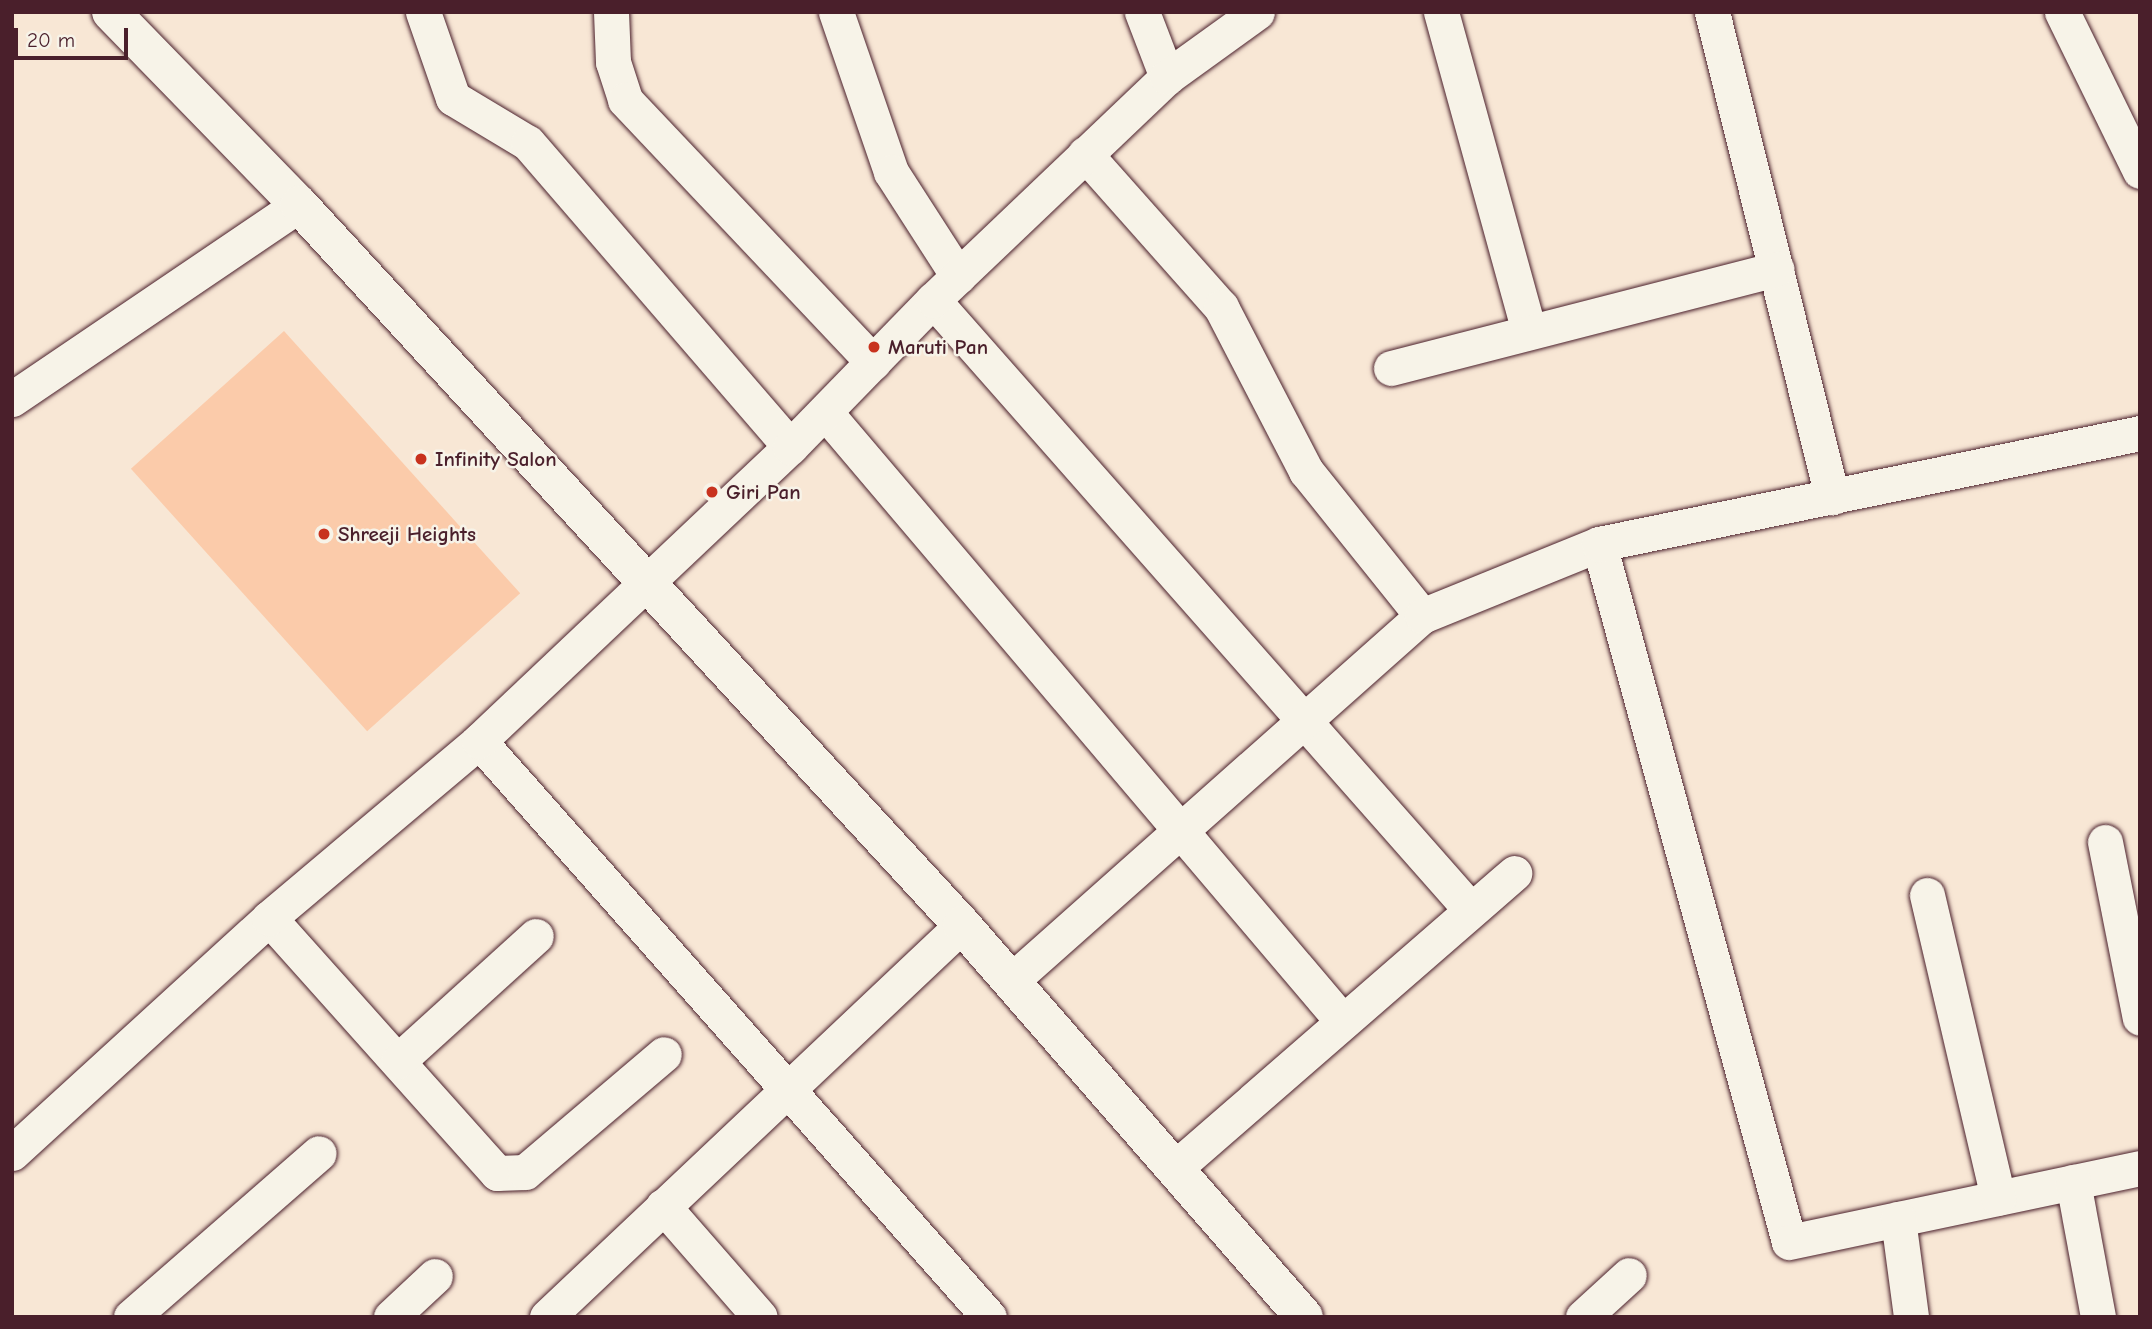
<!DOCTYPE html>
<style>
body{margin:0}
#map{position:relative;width:2152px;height:1329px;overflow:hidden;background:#f8e7d5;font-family:"Comic Neue",sans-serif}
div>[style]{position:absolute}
.building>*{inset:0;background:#fbcbaa;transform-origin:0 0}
.roads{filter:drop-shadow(0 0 2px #4a1f2b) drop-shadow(0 0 2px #4a1f2b)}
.minor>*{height:35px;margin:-17.5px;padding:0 17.5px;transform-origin:17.5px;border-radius:17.5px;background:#f7f3e8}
.tertiary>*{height:38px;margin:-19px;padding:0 19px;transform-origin:19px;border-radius:19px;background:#f7f3e8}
.dots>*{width:19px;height:19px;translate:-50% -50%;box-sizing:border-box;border:4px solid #f7f3e8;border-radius:50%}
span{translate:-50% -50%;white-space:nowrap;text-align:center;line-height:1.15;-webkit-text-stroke:5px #f7f3e8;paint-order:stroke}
.poi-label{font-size:21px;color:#4a1f2b;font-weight:700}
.left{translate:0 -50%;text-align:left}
.frame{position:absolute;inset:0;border:14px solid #4a1f2b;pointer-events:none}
.scale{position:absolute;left:14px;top:28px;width:114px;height:32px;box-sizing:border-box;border:4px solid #4a1f2b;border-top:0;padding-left:9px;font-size:21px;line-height:24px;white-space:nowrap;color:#4a1f2b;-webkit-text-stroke:5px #f7f3e8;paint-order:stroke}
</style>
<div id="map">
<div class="building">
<i style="left:284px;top:331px;width:353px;height:206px;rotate:48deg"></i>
</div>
<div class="roads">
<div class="minor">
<i style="left:423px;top:12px;width:91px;rotate:70.8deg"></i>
<i style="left:453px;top:98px;width:87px;rotate:31deg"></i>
<i style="left:528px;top:143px;width:401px;rotate:49.2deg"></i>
<i style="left:611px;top:12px;width:50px;rotate:87.7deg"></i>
<i style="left:613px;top:62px;width:40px;rotate:72deg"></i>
<i style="left:625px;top:100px;width:361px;rotate:46.6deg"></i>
<i style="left:836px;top:12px;width:169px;rotate:71deg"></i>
<i style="left:891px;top:172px;width:124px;rotate:57.2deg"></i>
<i style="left:1142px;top:12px;width:70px;rotate:69deg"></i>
<i style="left:1441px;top:12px;width:331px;rotate:74.6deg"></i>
<i style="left:1712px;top:12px;width:500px;rotate:76.1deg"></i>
<i style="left:2062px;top:12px;width:177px;rotate:63.9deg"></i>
<i style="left:1085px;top:154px;width:205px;rotate:48.4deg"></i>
<i style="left:1221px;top:307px;width:185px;rotate:62.6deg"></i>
<i style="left:1306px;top:471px;width:186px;rotate:51.3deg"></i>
<i style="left:933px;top:300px;width:813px;rotate:48.59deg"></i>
<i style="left:1391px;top:368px;width:398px;rotate:-14.4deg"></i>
<i style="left:12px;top:399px;width:346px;rotate:-34.1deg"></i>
<i style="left:825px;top:412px;width:800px;rotate:49.66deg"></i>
<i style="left:1599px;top:544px;width:723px;rotate:74.77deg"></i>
<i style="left:1789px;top:1242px;width:359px;rotate:-11.9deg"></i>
<i style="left:479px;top:741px;width:769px;rotate:48.48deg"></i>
<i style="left:2105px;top:842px;width:179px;rotate:78.8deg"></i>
<i style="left:1927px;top:895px;width:311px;rotate:76.8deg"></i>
<i style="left:269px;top:918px;width:342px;rotate:48.2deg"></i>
<i style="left:497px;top:1173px;width:28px;rotate:-2deg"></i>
<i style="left:525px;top:1172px;width:182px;rotate:-40.3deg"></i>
<i style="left:1011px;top:981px;width:550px;rotate:-41.61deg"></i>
<i style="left:1422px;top:616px;width:191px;rotate:-22.1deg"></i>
<i style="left:1599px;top:544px;width:552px;rotate:-11.59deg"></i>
<i style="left:398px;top:1061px;width:186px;rotate:-42.2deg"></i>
<i style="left:12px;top:1153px;width:348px;rotate:-42.4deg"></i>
<i style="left:269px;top:918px;width:275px;rotate:-40.1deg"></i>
<i style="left:479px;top:741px;width:428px;rotate:-43.4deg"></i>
<i style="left:790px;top:447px;width:205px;rotate:-45.8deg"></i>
<i style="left:933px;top:300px;width:323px;rotate:-43.6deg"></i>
<i style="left:1167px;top:77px;width:111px;rotate:-35.8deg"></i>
<i style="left:1174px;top:1169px;width:451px;rotate:-41deg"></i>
<i style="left:2073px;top:1182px;width:137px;rotate:79.5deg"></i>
<i style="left:663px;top:1206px;width:147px;rotate:48.9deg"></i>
<i style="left:1898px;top:1219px;width:99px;rotate:82.4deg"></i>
<i style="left:131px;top:1317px;width:249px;rotate:-41.1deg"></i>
<i style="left:391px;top:1317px;width:60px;rotate:-43deg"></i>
<i style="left:547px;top:1317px;width:571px;rotate:-43.37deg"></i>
<i style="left:1583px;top:1317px;width:62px;rotate:-42.4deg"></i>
</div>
<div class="tertiary">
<i style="left:111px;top:12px;width:269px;rotate:45.8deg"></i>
<i style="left:299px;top:205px;width:979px;rotate:47.36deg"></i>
<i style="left:962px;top:925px;width:520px;rotate:48.9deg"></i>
</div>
</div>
<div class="dots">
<i style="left:874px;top:347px;background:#c8321e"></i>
<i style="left:421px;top:459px;background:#c8321e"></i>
<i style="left:712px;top:492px;background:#c8321e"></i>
<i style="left:324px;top:534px;background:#c8321e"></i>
</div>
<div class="poi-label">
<span class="left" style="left:888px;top:347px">Maruti Pan</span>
<span class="left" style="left:435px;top:459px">Infinity Salon</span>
<span class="left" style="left:726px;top:492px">Giri Pan</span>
<span class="left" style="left:338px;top:534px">Shreeji Heights</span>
</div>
<div class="frame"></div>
<div class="scale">20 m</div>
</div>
